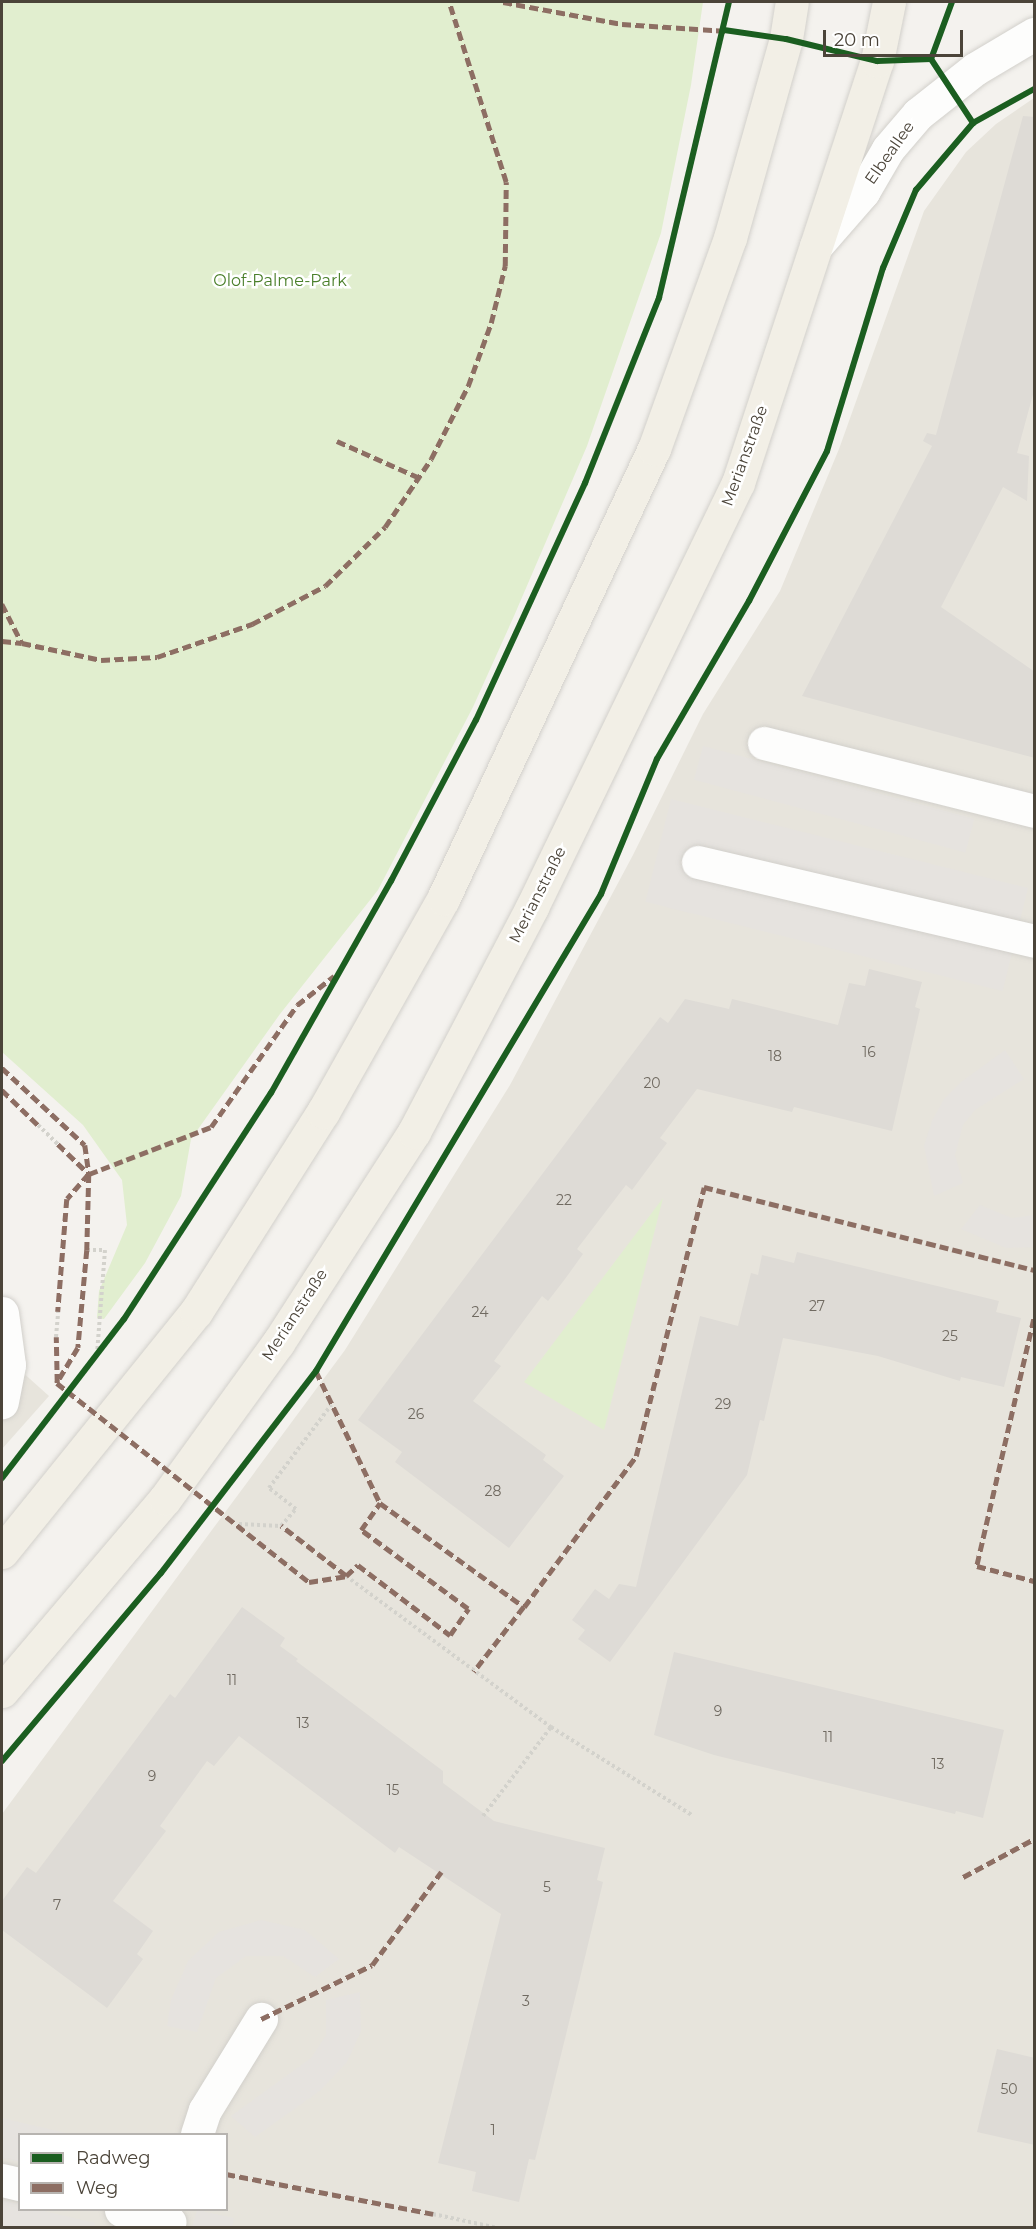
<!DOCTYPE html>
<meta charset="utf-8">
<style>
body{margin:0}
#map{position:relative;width:1036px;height:2229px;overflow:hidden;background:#f4f2ee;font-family:Montserrat,sans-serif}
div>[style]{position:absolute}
.residential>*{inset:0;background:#e7e4dc}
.green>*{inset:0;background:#e1eecf}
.parking>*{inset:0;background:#e6e3df;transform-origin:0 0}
.building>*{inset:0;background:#dedbd6}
.path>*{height:4px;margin-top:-2px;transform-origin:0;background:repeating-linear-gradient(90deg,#d3d2cc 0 3px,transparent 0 6px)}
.roads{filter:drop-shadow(0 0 2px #d2d0cb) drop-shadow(0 0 2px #d2d0cb)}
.minor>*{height:33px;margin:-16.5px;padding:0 16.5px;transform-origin:16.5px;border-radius:16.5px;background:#fdfdfc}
.major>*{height:33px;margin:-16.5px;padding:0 16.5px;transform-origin:16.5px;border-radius:16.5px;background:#f2efe6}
.quiet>*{height:4.5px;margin-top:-2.25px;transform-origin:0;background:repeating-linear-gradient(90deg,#8d6e63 0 9px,transparent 0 13.5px)}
.cycleway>*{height:6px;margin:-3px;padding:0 3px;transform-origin:3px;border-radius:3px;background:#1b5e20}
span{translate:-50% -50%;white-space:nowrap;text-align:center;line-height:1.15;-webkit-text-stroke:5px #fff;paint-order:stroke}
.number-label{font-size:14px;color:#706a61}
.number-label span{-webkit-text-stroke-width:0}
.street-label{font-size:16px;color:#4b4439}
.park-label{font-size:16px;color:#4a7f2a}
.frame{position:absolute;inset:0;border:3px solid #4b4439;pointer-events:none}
.legend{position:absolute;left:18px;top:2133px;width:210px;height:78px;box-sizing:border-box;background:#fff;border:2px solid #b7b4b0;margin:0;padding:8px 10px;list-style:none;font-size:18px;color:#4b4439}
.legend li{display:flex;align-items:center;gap:12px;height:30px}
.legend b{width:30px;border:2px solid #b7b4b0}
.scale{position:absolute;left:823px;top:30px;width:140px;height:27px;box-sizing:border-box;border:3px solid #4b4439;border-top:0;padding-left:8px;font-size:18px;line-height:21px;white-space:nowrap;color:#4b4439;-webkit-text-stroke:4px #fff;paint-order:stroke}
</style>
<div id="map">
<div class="residential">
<i style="clip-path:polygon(evenodd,1034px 98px,1034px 2227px,2px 2228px,2px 1814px,345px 1350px,510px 1085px,633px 855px,703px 714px,780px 591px,839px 449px,924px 211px,966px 152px,996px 124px,1034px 98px,20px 2134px,226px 2134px,226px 2210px,20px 2210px,20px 2134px)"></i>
<i style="clip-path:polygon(2px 1354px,49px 1396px,2px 1449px)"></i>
</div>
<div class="green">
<i style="clip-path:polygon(2px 2px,703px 2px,691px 85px,661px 233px,587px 446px,514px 616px,473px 707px,378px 890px,280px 1014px,191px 1139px,181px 1196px,145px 1263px,104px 1319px,97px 1318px,99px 1291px,127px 1225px,122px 1180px,83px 1125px,2px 1052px)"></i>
<i style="clip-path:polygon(663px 1198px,604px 1430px,524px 1382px)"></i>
</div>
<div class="parking">
<i style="left:703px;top:746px;width:281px;height:35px;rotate:15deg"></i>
<i style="left:671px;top:799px;width:368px;height:106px;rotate:14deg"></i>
<i style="clip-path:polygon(1005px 1050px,1024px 1079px,975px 1110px,963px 1125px,955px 1155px,963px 1183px,934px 1196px,924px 1146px,932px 1121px,944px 1099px,961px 1082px)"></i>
<i style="clip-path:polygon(980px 1205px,1012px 1218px,1034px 1215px,1034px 1247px,1006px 1248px,961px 1229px)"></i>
<i style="clip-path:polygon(261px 1920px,305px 1930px,339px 1959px,315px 1977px,283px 1956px,246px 1956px,216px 1978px,197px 2032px,167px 2026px,171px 2000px,188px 1961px,219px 1932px)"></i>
<i style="clip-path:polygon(360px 1992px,361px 2031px,347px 2062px,321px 2090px,255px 2137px,231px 2116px,311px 2058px,326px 2035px,326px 2000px)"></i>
<i style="clip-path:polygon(2px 2118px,70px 2134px,20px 2134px,19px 2162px,2px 2158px)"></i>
<i style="clip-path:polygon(2px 2200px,19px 2204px,20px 2210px,40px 2210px,95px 2223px,94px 2227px,2px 2227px)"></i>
<i style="clip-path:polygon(197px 2210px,234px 2218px,232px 2227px,192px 2227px)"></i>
</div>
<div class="building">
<i style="clip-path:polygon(1023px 116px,1035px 117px,1035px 387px,1017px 453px,1029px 456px,1027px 501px,1003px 487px,941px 607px,1035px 672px,1035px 758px,802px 696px,932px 446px,923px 441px,927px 433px,936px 435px)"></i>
<i style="clip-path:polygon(869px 969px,922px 982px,915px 1007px,920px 1009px,892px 1131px,794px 1107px,792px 1112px,697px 1089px,660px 1138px,667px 1143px,632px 1190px,626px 1185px,577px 1249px,583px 1254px,565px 1279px,548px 1301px,542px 1296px,494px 1361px,501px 1366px,473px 1401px,546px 1455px,543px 1460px,564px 1476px,509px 1548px,395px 1462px,402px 1452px,358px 1420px,660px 1017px,668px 1023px,685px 999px,729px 1009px,732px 999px,838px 1025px,849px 983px,865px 986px)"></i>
<i style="clip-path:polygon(797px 1252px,999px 1301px,996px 1312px,1021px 1318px,1004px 1387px,961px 1377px,960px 1381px,878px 1356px,783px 1338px,764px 1421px,760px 1420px,747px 1475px,610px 1662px,578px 1639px,585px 1630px,572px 1620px,595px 1589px,609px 1599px,619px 1584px,636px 1587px,700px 1316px,738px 1326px,751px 1273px,758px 1275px,762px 1255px,794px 1263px)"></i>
<i style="clip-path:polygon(242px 1607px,285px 1638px,280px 1646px,298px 1659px,296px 1661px,443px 1771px,443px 1783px,494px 1821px,605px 1848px,597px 1880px,603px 1882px,579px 1982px,535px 2160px,529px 2159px,519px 2202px,472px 2191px,476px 2172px,438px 2163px,501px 1914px,399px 1847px,395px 1853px,239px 1736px,214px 1766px,207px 1761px,160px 1826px,166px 1831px,113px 1901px,153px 1931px,137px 1954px,143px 1959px,107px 2008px,2px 1930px,2px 1901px,27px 1867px,36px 1873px,170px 1694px,175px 1698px)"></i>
<i style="clip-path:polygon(674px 1652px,1004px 1730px,983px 1818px,956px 1811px,955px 1814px,714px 1755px,654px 1735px)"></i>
<i style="clip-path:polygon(997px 2049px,1035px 2058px,1035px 2145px,977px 2132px)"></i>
</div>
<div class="path">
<i style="left:38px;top:1125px;width:28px;rotate:44deg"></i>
<i style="left:87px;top:1250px;width:18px"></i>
<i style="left:105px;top:1250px;width:105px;rotate:94.4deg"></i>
<i style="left:56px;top:1337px;width:25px;rotate:-85deg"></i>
<i style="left:239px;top:1524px;width:42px;rotate:2.7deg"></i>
<i style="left:281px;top:1526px;width:23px;rotate:-49deg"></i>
<i style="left:296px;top:1509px;width:34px;rotate:-142deg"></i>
<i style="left:269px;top:1488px;width:104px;rotate:-53.2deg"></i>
<i style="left:346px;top:1576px;width:255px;rotate:36.4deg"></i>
<i style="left:551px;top:1727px;width:166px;rotate:32deg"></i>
<i style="left:483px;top:1816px;width:112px;rotate:-52.6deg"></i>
<i style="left:433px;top:2214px;width:66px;rotate:12.2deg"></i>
</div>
<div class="roads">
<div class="minor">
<i style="left:816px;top:246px;width:72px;rotate:-49deg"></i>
<i style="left:863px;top:192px;width:50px;rotate:-59.8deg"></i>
<i style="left:888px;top:149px;width:46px;rotate:-49.4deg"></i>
<i style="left:918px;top:114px;width:73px;rotate:-38.3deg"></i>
<i style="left:975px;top:69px;width:69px;rotate:-30.7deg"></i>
<i style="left:764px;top:743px;width:278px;rotate:14.1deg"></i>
<i style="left:698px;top:862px;width:345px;rotate:13.2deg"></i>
<i style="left:2px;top:1313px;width:52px;rotate:82.3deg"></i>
<i style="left:9px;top:1365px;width:38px;rotate:101deg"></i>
<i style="left:197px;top:2134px;width:25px;rotate:-72deg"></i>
<i style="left:205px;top:2110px;width:107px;rotate:-58.4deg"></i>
<i style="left:2px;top:2180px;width:18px;rotate:13deg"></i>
<i style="left:121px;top:2210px;width:50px;rotate:13.8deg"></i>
</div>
<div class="major">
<i style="left:2px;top:1552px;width:309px;rotate:-51.1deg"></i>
<i style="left:196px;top:1312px;width:237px;rotate:-57.6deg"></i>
<i style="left:323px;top:1112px;width:244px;rotate:-60.6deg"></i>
<i style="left:443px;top:899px;width:497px;rotate:-64.9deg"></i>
<i style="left:654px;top:449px;width:224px;rotate:-70.2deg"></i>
<i style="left:730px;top:238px;width:207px;rotate:-74.3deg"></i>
<i style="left:786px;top:39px;width:37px;rotate:-81deg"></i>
<i style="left:2px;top:1691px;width:252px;rotate:-49.7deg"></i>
<i style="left:165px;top:1499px;width:193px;rotate:-54.1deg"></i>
<i style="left:278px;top:1343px;width:251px;rotate:-57.2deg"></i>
<i style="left:414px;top:1132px;width:254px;rotate:-62.3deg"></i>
<i style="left:532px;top:907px;width:471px;rotate:-64.1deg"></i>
<i style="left:738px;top:483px;width:444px;rotate:-71.8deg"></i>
<i style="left:877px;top:61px;width:60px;rotate:-78.5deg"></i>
</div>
</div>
<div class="quiet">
<i style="left:503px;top:2px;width:121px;rotate:10.5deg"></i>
<i style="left:622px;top:24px;width:105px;rotate:3.8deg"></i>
<i style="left:337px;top:441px;width:89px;rotate:24deg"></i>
<i style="left:2px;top:604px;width:44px;rotate:62.9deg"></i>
<i style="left:22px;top:643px;width:81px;rotate:12.1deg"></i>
<i style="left:101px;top:660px;width:56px;rotate:-3.1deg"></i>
<i style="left:157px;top:657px;width:101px;rotate:-19.2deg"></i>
<i style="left:252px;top:624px;width:82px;rotate:-27.5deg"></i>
<i style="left:325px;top:586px;width:84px;rotate:-44.5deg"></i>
<i style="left:385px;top:527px;width:82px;rotate:-55.9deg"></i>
<i style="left:431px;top:459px;width:82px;rotate:-63.1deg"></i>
<i style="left:468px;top:386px;width:67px;rotate:-69.9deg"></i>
<i style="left:491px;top:323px;width:59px;rotate:-76.2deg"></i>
<i style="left:505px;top:266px;width:84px;rotate:-89.3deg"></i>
<i style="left:506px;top:182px;width:189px;rotate:-107.6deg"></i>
<i style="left:2px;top:641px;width:20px;rotate:6deg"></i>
<i style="left:2px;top:1068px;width:113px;rotate:42.9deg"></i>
<i style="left:85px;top:1145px;width:29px;rotate:82deg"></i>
<i style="left:89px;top:1174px;width:76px;rotate:91.5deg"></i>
<i style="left:87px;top:1250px;width:98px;rotate:95.2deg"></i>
<i style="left:78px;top:1348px;width:41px;rotate:121deg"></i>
<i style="left:57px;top:1383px;width:46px;rotate:-91.2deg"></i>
<i style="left:2px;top:1090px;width:50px;rotate:44.2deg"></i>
<i style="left:58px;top:1144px;width:43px;rotate:44.1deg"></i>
<i style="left:89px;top:1174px;width:33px;rotate:131deg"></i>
<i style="left:67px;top:1199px;width:113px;rotate:94.6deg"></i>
<i style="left:89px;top:1174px;width:131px;rotate:-21.1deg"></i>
<i style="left:211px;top:1127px;width:149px;rotate:-54.8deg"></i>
<i style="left:297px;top:1005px;width:47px;rotate:-38.1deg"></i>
<i style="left:1034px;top:1319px;width:253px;rotate:103deg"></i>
<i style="left:977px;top:1566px;width:59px;rotate:14.7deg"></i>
<i style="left:316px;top:1371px;width:147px;rotate:64.1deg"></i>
<i style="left:380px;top:1503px;width:178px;rotate:35.8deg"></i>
<i style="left:524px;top:1607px;width:82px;rotate:127.6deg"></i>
<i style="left:57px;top:1383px;width:321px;rotate:38.3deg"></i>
<i style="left:309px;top:1582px;width:37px;rotate:-9deg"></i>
<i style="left:346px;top:1576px;width:82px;rotate:-142.4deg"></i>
<i style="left:346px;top:1576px;width:16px;rotate:-43deg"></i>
<i style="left:358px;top:1565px;width:116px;rotate:37.3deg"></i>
<i style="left:450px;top:1635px;width:32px;rotate:-55deg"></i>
<i style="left:468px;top:1609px;width:133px;rotate:-143.6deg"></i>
<i style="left:361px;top:1530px;width:33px;rotate:-55deg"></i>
<i style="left:524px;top:1607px;width:188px;rotate:-53.4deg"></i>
<i style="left:636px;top:1456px;width:277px;rotate:-75.8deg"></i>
<i style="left:704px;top:1187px;width:340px;rotate:14.1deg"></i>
<i style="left:963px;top:1877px;width:81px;rotate:-28.2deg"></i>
<i style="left:261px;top:2019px;width:123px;rotate:-25.9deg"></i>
<i style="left:372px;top:1965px;width:116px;rotate:-53.4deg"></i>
<i style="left:226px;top:2174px;width:211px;rotate:10.9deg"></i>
</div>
<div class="cycleway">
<i style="left:952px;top:2px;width:61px;rotate:110.2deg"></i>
<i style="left:931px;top:59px;width:77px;rotate:56.7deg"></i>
<i style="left:724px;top:30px;width:63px;rotate:8.3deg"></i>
<i style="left:786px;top:39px;width:94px;rotate:13.6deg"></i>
<i style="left:877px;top:61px;width:54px;rotate:-2.1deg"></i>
<i style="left:2px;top:1478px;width:200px;rotate:-52.5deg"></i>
<i style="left:124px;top:1319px;width:270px;rotate:-57deg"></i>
<i style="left:271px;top:1093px;width:244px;rotate:-60.5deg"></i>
<i style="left:391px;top:881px;width:182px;rotate:-62.2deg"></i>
<i style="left:476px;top:720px;width:261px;rotate:-65.3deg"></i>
<i style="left:585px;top:483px;width:199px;rotate:-68.2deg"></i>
<i style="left:659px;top:298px;width:304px;rotate:-76.7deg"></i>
<i style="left:2px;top:1761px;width:246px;rotate:-49.8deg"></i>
<i style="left:161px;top:1573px;width:255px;rotate:-52.5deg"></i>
<i style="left:316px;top:1371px;width:556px;rotate:-59.14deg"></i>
<i style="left:601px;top:894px;width:146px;rotate:-67.5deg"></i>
<i style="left:657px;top:759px;width:183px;rotate:-59.8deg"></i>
<i style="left:749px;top:601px;width:169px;rotate:-62.5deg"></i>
<i style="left:827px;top:451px;width:191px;rotate:-73deg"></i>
<i style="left:883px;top:268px;width:85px;rotate:-67.1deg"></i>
<i style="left:916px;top:190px;width:88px;rotate:-49.6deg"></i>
<i style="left:973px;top:123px;width:70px;rotate:-29.1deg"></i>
</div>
<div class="number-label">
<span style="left:869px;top:1052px">16</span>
<span style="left:775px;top:1056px">18</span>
<span style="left:652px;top:1083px">20</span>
<span style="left:564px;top:1200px">22</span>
<span style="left:817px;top:1306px">27</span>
<span style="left:480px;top:1312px">24</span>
<span style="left:950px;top:1336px">25</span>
<span style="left:723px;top:1404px">29</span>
<span style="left:416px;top:1414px">26</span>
<span style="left:493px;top:1491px">28</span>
<span style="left:232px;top:1680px">11</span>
<span style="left:718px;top:1711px">9</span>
<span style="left:303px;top:1723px">13</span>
<span style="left:828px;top:1737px">11</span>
<span style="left:938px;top:1764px">13</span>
<span style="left:152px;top:1776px">9</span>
<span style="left:393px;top:1790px">15</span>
<span style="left:547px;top:1887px">5</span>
<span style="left:57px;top:1905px">7</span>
<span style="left:526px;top:2001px">3</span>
<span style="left:1009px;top:2089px">50</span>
<span style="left:493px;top:2130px">1</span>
</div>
<div class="street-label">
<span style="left:890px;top:153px;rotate:-55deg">Elbeallee</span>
<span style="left:745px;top:456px;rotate:-70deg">Merianstraße</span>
<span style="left:538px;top:895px;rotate:-63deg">Merianstraße</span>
<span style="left:295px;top:1315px;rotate:-57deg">Merianstraße</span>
</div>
<div class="park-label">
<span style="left:280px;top:281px">Olof-Palme-Park</span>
</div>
<div class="frame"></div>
<ul class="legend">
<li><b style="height:8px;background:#1b5e20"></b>Radweg</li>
<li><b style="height:8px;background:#8d6e63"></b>Weg</li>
</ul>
<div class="scale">20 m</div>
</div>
